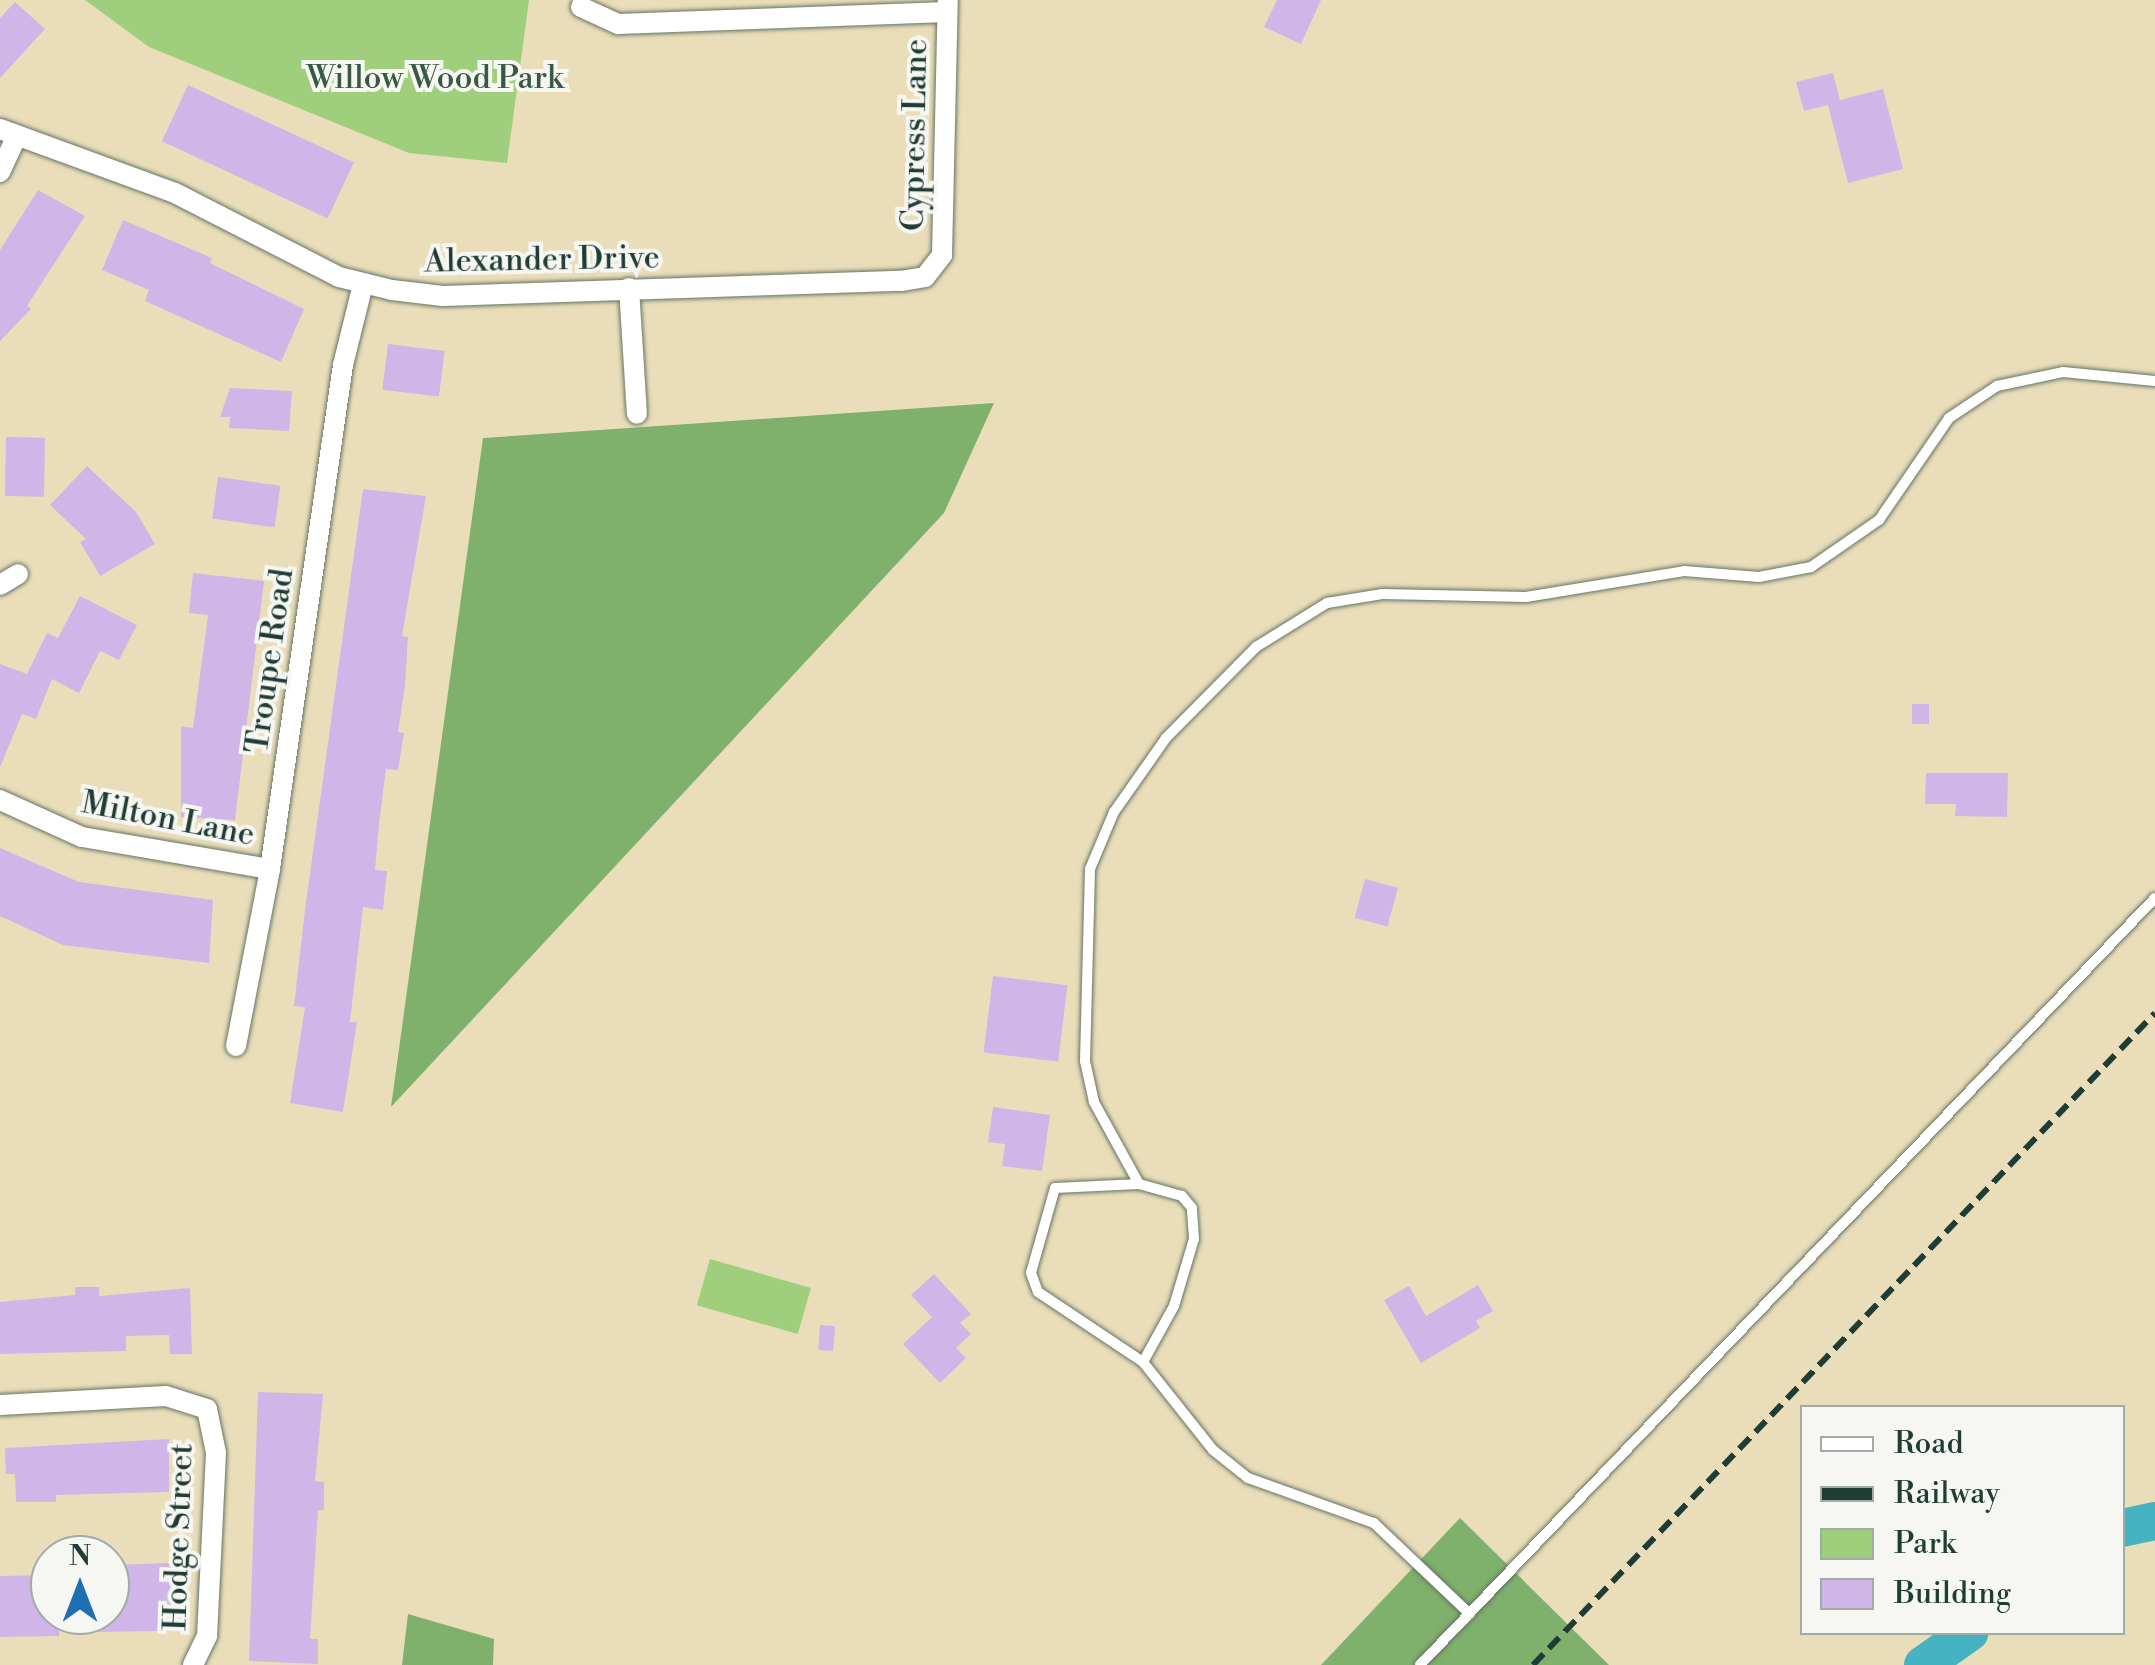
<!DOCTYPE html>
<style>
body{margin:0}
#map{position:relative;width:2155px;height:1665px;overflow:hidden;background:#eadeba;font-family:"Libre Bodoni",serif}
div>[style]{position:absolute}
.green>*{inset:0;background:#9fce7c;transform-origin:0 0}
.forest>*{inset:0;background:#7fb16c}
.river>*{height:38px;margin:-19px;padding:0 19px;transform-origin:19px;border-radius:19px;background:#46b3c3}
.building>*{inset:0;background:#cfb5e8;transform-origin:0 0}
.roads{filter:drop-shadow(0 0 2px #667563) drop-shadow(0 0 2px #667563)}
.service>*{height:10px;margin:-5px;padding:0 5px;transform-origin:5px;border-radius:5px;background:#fff}
.minor>*{height:20px;margin:-10px;padding:0 10px;transform-origin:10px;border-radius:10px;background:#fff}
.rail>*{height:6px;margin-top:-3px;transform-origin:0;background:repeating-linear-gradient(90deg,#1f3d34 0 15px,transparent 0 23px)}
span{translate:-50% -50%;white-space:nowrap;text-align:center;line-height:1.15;-webkit-text-stroke:8px #f6f6f2;paint-order:stroke}
.park-label{font-size:32px;color:#395a42}
.street-label{font-size:32px;color:#1f3d34}
.legend{position:absolute;left:1800px;top:1405px;width:325px;height:230px;box-sizing:border-box;background:#f6f6f2;border:2px solid #a0aca6;margin:0;padding:12px 18px;list-style:none;font-size:30px;color:#1f3d34}
.legend li{display:flex;align-items:center;gap:20px;height:50px}
.legend b{width:50px;border:2px solid #a0aca6}
.north{position:absolute;left:30px;top:1535px;width:100px;height:100px;box-sizing:border-box;background:#f6f6f2;border:2px solid #a0aca6;border-radius:50%;rotate:0deg;font-size:28px;font-weight:700;line-height:40px;text-align:center;color:#1f3d34}
.north::after{content:'';display:block;margin:auto;width:35px;height:45px;background:#1f6fb2;clip-path:polygon(50% 0,100% 100%,50% 72%,0 100%)}
</style>
<div id="map">
<div class="green">
<i style="clip-path:polygon(85px 0,529px 0,507px 163px,409px 153px,149px 47px)"></i>
<i style="left:710px;top:1259px;width:105px;height:48px;rotate:16deg"></i>
</div>
<div class="forest">
<i style="clip-path:polygon(994px 403px,944px 513px,391px 1107px,483px 438px)"></i>
<i style="clip-path:polygon(1460px 1518px,1609px 1665px,1321px 1665px)"></i>
<i style="clip-path:polygon(408px 1614px,494px 1639px,493px 1665px,402px 1665px)"></i>
</div>
<div class="river">
<i style="left:2122px;top:1528px;width:34px;rotate:-12deg"></i>
<i style="left:1923px;top:1665px;width:57px;rotate:-35.1deg"></i>
</div>
<div class="building">
<i style="clip-path:polygon(1277px 0,1321px 0,1301px 44px,1264px 27px)"></i>
<i style="clip-path:polygon(15px 2px,45px 29px,0 78px,0 18px)"></i>
<i style="clip-path:polygon(1833px 73px,1840px 100px,1883px 89px,1903px 169px,1848px 183px,1828px 105px,1804px 111px,1796px 82px)"></i>
<i style="left:188px;top:85px;width:183px;height:62px;rotate:25deg"></i>
<i style="clip-path:polygon(38px 190px,85px 216px,27px 306px,31px 309px,0 341px,0 250px)"></i>
<i style="clip-path:polygon(123px 220px,212px 258px,210px 263px,304px 309px,281px 362px,145px 301px,149px 290px,102px 270px)"></i>
<i style="left:388px;top:344px;width:57px;height:46px;rotate:7deg"></i>
<i style="clip-path:polygon(230px 388px,292px 391px,289px 431px,229px 428px,230px 417px,220px 417px)"></i>
<i style="left:6px;top:437px;width:39px;height:59px;rotate:1deg"></i>
<i style="clip-path:polygon(87px 466px,136px 512px,155px 544px,100px 576px,80px 542px,86px 539px,50px 505px)"></i>
<i style="left:218px;top:477px;width:63px;height:42px;rotate:8deg"></i>
<i style="clip-path:polygon(363px 489px,426px 496px,402px 636px,408px 637px,405px 685px,398px 732px,404px 733px,398px 770px,386px 769px,379px 824px,375px 870px,387px 871px,383px 910px,363px 907px,350px 1022px,357px 1022px,343px 1112px,290px 1103px,305px 1007px,294px 1006px,305px 910px)"></i>
<i style="clip-path:polygon(193px 573px,264px 581px,235px 820px,181px 817px,181px 726px,193px 728px,208px 615px,189px 613px)"></i>
<i style="clip-path:polygon(80px 596px,137px 625px,119px 660px,100px 651px,79px 693px,52px 679px,36px 719px,22px 714px,0 767px,0 664px,27px 674px,47px 633px,58px 638px)"></i>
<i style="left:1912px;top:704px;width:17px;height:20px"></i>
<i style="clip-path:polygon(1926px 773px,2008px 773px,2007px 817px,1955px 816px,1956px 804px,1925px 804px)"></i>
<i style="clip-path:polygon(0 848px,79px 882px,213px 900px,209px 963px,63px 945px,0 916px)"></i>
<i style="left:1365px;top:879px;width:34px;height:40px;rotate:15deg"></i>
<i style="left:993px;top:976px;width:75px;height:77px;rotate:7deg"></i>
<i style="clip-path:polygon(993px 1107px,1050px 1115px,1042px 1171px,1002px 1166px,1005px 1144px,988px 1142px)"></i>
<i style="clip-path:polygon(934px 1274px,971px 1314px,960px 1323px,971px 1334px,956px 1348px,966px 1358px,940px 1383px,903px 1344px,932px 1317px,911px 1295px)"></i>
<i style="clip-path:polygon(1478px 1285px,1493px 1311px,1476px 1321px,1480px 1328px,1421px 1363px,1384px 1300px,1409px 1286px,1426px 1316px)"></i>
<i style="clip-path:polygon(75px 1287px,99px 1287px,99px 1296px,190px 1288px,192px 1354px,170px 1354px,169px 1335px,126px 1336px,126px 1351px,0 1354px,0 1302px,75px 1295px)"></i>
<i style="left:820px;top:1325px;width:15px;height:25px;rotate:4deg"></i>
<i style="clip-path:polygon(258px 1392px,323px 1394px,315px 1481px,324px 1482px,324px 1510px,318px 1510px,310px 1639px,318px 1639px,318px 1664px,249px 1661px)"></i>
<i style="clip-path:polygon(169px 1439px,169px 1492px,56px 1495px,56px 1502px,16px 1502px,15px 1474px,6px 1474px,5px 1448px)"></i>
<i style="clip-path:polygon(170px 1563px,171px 1612px,160px 1613px,160px 1631px,96px 1632px,96px 1615px,110px 1615px,110px 1565px)"></i>
<i style="clip-path:polygon(50px 1575px,50px 1615px,59px 1615px,59px 1636px,0 1637px,0 1576px)"></i>
</div>
<div class="roads">
<div class="service">
<i style="left:1139px;top:1184px;width:94px;rotate:-118.8deg"></i>
<i style="left:1094px;top:1102px;width:42px;rotate:-102.4deg"></i>
<i style="left:1085px;top:1061px;width:192px;rotate:-88.5deg"></i>
<i style="left:1090px;top:869px;width:62px;rotate:-67.2deg"></i>
<i style="left:1114px;top:812px;width:90px;rotate:-54.9deg"></i>
<i style="left:1166px;top:738px;width:128px;rotate:-45.3deg"></i>
<i style="left:1256px;top:647px;width:84px;rotate:-31.8deg"></i>
<i style="left:1327px;top:603px;width:56px;rotate:-9.3deg"></i>
<i style="left:1382px;top:594px;width:144px;rotate:1.2deg"></i>
<i style="left:1526px;top:597px;width:160px;rotate:-9.3deg"></i>
<i style="left:1684px;top:571px;width:75px;rotate:4.6deg"></i>
<i style="left:1759px;top:577px;width:53px;rotate:-10.9deg"></i>
<i style="left:1811px;top:567px;width:83px;rotate:-34.7deg"></i>
<i style="left:1879px;top:520px;width:124px;rotate:-55.5deg"></i>
<i style="left:1949px;top:418px;width:58px;rotate:-33.7deg"></i>
<i style="left:1997px;top:386px;width:67px;rotate:-12deg"></i>
<i style="left:2063px;top:372px;width:92px;rotate:5.6deg"></i>
<i style="left:1143px;top:1362px;width:64px;rotate:-61deg"></i>
<i style="left:1174px;top:1306px;width:70px;rotate:-73.4deg"></i>
<i style="left:1194px;top:1239px;width:31px;rotate:-94deg"></i>
<i style="left:1192px;top:1208px;width:16px;rotate:-130deg"></i>
<i style="left:1182px;top:1196px;width:45px;rotate:-164.4deg"></i>
<i style="left:1139px;top:1184px;width:84px;rotate:177.3deg"></i>
<i style="left:1055px;top:1188px;width:88px;rotate:105.8deg"></i>
<i style="left:1031px;top:1273px;width:20px;rotate:70deg"></i>
<i style="left:1038px;top:1292px;width:126px;rotate:33.7deg"></i>
<i style="left:1143px;top:1362px;width:112px;rotate:51.5deg"></i>
<i style="left:1213px;top:1450px;width:45px;rotate:38.7deg"></i>
<i style="left:1248px;top:1478px;width:134px;rotate:19.7deg"></i>
<i style="left:1374px;top:1523px;width:132px;rotate:43.5deg"></i>
<i style="left:1420px;top:1665px;width:1062px;rotate:-46.22deg"></i>
</div>
<div class="minor">
<i style="left:581px;top:7px;width:41px;rotate:24.7deg"></i>
<i style="left:618px;top:24px;width:329px;rotate:-2.1deg"></i>
<i style="left:0;top:129px;width:186px;rotate:20.1deg"></i>
<i style="left:175px;top:193px;width:184px;rotate:27.1deg"></i>
<i style="left:339px;top:277px;width:55px;rotate:13.8deg"></i>
<i style="left:392px;top:290px;width:51px;rotate:6.7deg"></i>
<i style="left:443px;top:296px;width:458px;rotate:-1.9deg"></i>
<i style="left:901px;top:281px;width:24px;rotate:-9deg"></i>
<i style="left:925px;top:277px;width:28px;rotate:-52deg"></i>
<i style="left:942px;top:255px;width:255px;rotate:-88.7deg"></i>
<i style="left:0;top:172px;width:38px;rotate:-65deg"></i>
<i style="left:629px;top:288px;width:126px;rotate:86.4deg"></i>
<i style="left:0;top:585px;width:21px;rotate:-31deg"></i>
<i style="left:0;top:800px;width:90px;rotate:24.3deg"></i>
<i style="left:82px;top:837px;width:191px;rotate:9.7deg"></i>
<i style="left:236px;top:1046px;width:180px;rotate:-79.1deg"></i>
<i style="left:270px;top:869px;width:509px;rotate:-81.76deg"></i>
<i style="left:343px;top:365px;width:83px;rotate:-76.1deg"></i>
<i style="left:0;top:1405px;width:166px;rotate:-3.1deg"></i>
<i style="left:166px;top:1396px;width:43px;rotate:17.6deg"></i>
<i style="left:207px;top:1409px;width:45px;rotate:78.4deg"></i>
<i style="left:216px;top:1453px;width:183px;rotate:92.8deg"></i>
<i style="left:207px;top:1636px;width:32px;rotate:116deg"></i>
</div>
</div>
<div class="rail">
<i style="left:1533px;top:1665px;width:901px;rotate:-46.35deg"></i>
</div>
<div class="park-label">
<span style="left:435px;top:78px">Willow Wood Park</span>
</div>
<div class="street-label">
<span style="left:915px;top:135px;rotate:-89deg">Cypress Lane</span>
<span style="left:542px;top:260px;rotate:-1deg">Alexander Drive</span>
<span style="left:270px;top:661px;rotate:-82deg">Troupe Road</span>
<span style="left:168px;top:819px;rotate:11deg">Milton Lane</span>
<span style="left:179px;top:1537px;rotate:-88deg">Hodge Street</span>
</div>
<ul class="legend">
<li><b style="height:12px;background:#fff"></b>Road</li>
<li><b style="height:12px;background:#1f3d34"></b>Railway</li>
<li><b style="height:28px;background:#9fce7c"></b>Park</li>
<li><b style="height:28px;background:#cfb5e8"></b>Building</li>
</ul>
<div class="north">N</div>
</div>
